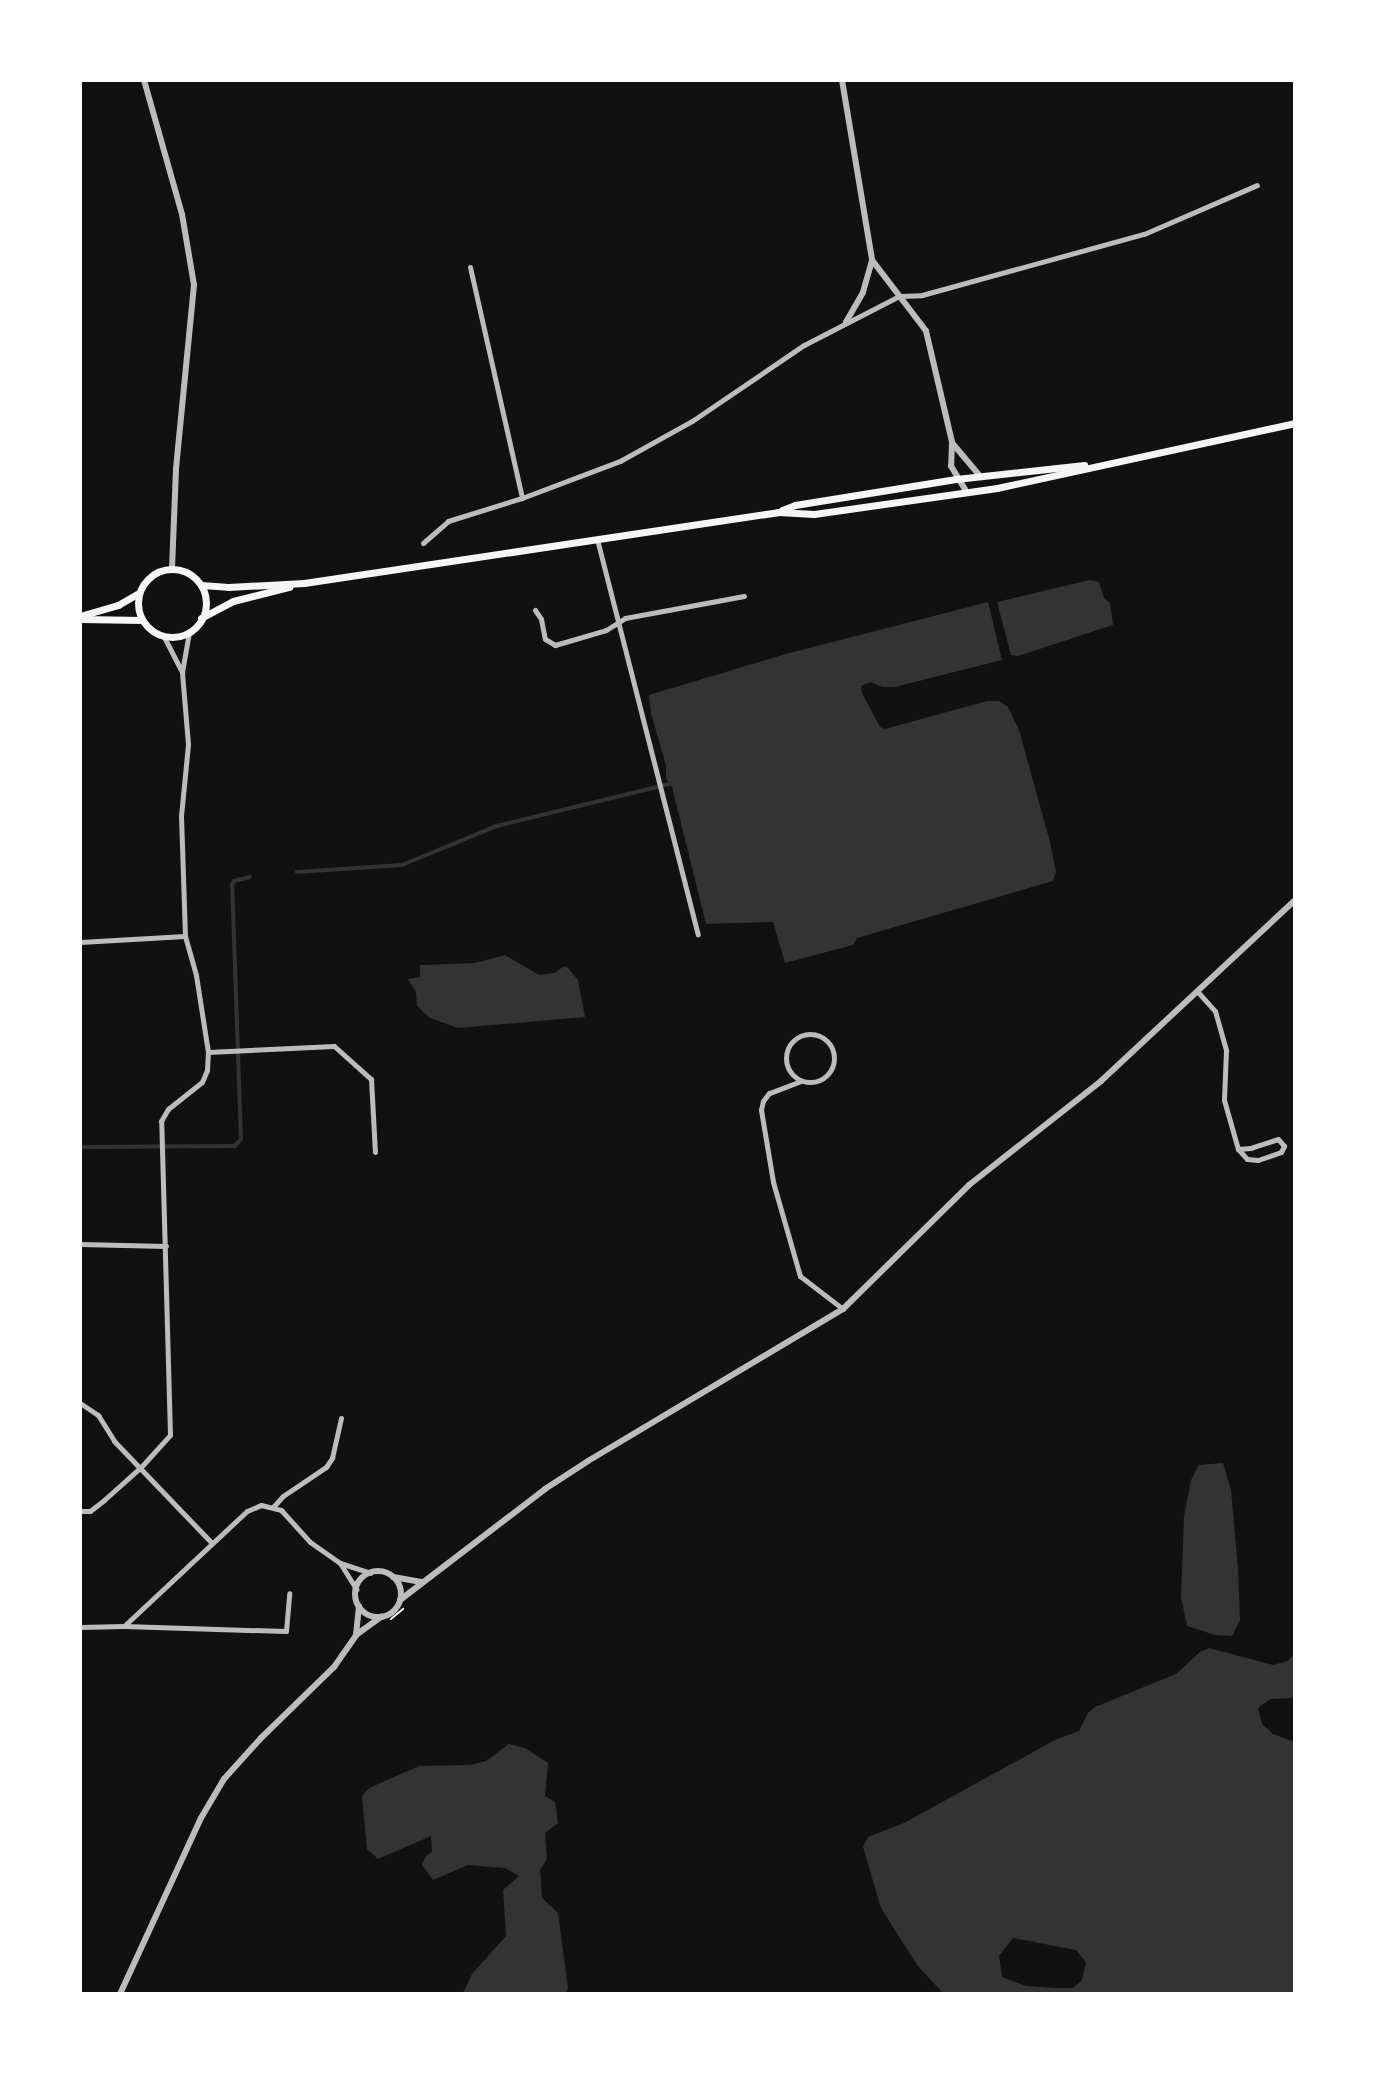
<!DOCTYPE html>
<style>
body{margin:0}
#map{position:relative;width:1375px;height:2074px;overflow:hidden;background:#111;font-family:"Open Sans",sans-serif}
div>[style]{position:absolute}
.water>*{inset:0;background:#333}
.stream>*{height:3.5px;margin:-1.75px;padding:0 1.75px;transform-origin:1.75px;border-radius:1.75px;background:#333}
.path>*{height:2px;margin:-1px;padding:0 1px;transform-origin:1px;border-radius:1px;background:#f5f5f5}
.minor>*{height:5px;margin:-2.5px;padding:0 2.5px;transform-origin:2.5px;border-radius:2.5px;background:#bcbcbc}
.minor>.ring{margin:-2.5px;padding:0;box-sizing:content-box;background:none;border:5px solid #bcbcbc;border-radius:50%}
.tertiary>*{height:6px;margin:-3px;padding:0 3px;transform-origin:3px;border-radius:3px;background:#bcbcbc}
.tertiary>.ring{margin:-3px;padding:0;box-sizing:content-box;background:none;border:6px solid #bcbcbc;border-radius:50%}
.secondary>*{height:7px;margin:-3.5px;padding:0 3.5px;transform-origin:3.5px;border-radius:3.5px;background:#f5f5f5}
.secondary>.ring{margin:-3.5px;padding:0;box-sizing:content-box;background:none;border:7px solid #f5f5f5;border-radius:50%}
span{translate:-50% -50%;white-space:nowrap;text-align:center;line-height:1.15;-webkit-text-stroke:6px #fff;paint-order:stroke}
.frame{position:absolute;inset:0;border:82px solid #fff;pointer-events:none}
</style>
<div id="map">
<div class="water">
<i style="clip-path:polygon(1090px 580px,1099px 582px,1104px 598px,1110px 603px,1113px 625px,1018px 656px,1011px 655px,997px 602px)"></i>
<i style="clip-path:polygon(988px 602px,1002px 660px,895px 687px,882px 687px,871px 682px,861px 686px,862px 693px,880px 727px,885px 729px,987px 701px,999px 701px,1008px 707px,1019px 730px,1050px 842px,1056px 872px,1053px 881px,867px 935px,857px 938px,853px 945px,785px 963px,773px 922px,706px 924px,672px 787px,666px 778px,666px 765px,651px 714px,649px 695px,786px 654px)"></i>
<i style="clip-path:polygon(505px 955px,539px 975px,555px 973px,564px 966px,568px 968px,578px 980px,585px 1017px,458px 1028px,430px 1018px,417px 1006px,416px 992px,408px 979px,420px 977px,420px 965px,475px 963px)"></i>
<i style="clip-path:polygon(1223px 1463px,1231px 1490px,1238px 1568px,1240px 1620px,1232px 1636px,1215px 1635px,1187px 1626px,1181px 1597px,1184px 1517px,1191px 1480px,1199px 1465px)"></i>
<i style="clip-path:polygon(evenodd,1209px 1648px,1273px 1665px,1288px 1661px,1294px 1654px,1294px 1698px,1270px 1699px,1258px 1708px,1262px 1724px,1273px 1734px,1294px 1742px,1294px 1993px,943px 1993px,917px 1965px,881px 1908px,863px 1847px,868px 1837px,904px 1823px,1055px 1740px,1079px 1731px,1088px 1713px,1095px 1707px,1176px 1674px,1200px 1652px,1209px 1648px,1013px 1938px,1076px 1950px,1086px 1962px,1082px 1980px,1073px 1988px,1055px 1988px,1026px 1986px,1002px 1977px,999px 1956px,1013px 1938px)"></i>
<i style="clip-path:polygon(509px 1744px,525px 1748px,548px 1763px,545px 1796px,555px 1802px,558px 1823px,545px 1833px,547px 1859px,540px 1870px,542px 1898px,558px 1913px,568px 1988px,566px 1993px,463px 1993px,472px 1974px,506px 1936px,503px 1890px,519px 1876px,505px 1868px,468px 1865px,433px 1880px,422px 1865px,425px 1857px,432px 1852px,431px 1836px,378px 1859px,367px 1849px,362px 1796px,369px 1788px,419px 1766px,470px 1765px,486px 1761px)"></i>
</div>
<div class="stream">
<i style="left:297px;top:872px;width:105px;rotate:-3.8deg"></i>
<i style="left:402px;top:865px;width:103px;rotate:-22.3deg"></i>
<i style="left:497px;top:826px;width:177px;rotate:-13.7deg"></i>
<i style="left:80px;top:1147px;width:155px;rotate:-0.4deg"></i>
<i style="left:235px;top:1146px;width:9px;rotate:-49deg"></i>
<i style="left:241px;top:1139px;width:253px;rotate:-92deg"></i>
<i style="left:232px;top:886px;width:5px;rotate:-68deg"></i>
<i style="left:234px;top:881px;width:16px;rotate:-14deg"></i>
</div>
<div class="path">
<i style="left:391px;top:1619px;width:16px;rotate:-40deg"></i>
</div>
<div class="minor">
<i style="left:470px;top:267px;width:237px;rotate:77.3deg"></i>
<i style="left:597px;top:539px;width:408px;rotate:75.7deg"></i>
<i style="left:423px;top:543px;width:33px;rotate:-41deg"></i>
<i style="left:448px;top:521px;width:77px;rotate:-17.3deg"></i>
<i style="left:522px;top:498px;width:105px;rotate:-20.7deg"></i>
<i style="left:620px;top:461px;width:82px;rotate:-29.1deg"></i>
<i style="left:692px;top:421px;width:135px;rotate:-34.2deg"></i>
<i style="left:804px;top:345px;width:107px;rotate:-27.3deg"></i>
<i style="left:899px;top:296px;width:23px;rotate:-2deg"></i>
<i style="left:922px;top:295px;width:230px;rotate:-15.4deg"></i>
<i style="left:1144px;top:234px;width:123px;rotate:-23.4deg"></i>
<i style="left:535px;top:610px;width:11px;rotate:56deg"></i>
<i style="left:541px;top:619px;width:20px;rotate:79deg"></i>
<i style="left:545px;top:639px;width:12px;rotate:31deg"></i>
<i style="left:555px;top:645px;width:53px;rotate:-16.4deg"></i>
<i style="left:606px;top:630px;width:22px;rotate:-32deg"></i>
<i style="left:625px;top:618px;width:121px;rotate:-10.5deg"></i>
<i style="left:163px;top:635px;width:42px;rotate:62.8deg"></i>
<i style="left:80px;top:942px;width:105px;rotate:-3.3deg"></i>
<i style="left:1197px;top:991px;width:27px;rotate:48deg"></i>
<i style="left:1215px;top:1011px;width:41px;rotate:74.2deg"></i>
<i style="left:1226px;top:1050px;width:50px;rotate:92.3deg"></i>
<i style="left:1224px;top:1100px;width:51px;rotate:74.1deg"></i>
<i style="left:1238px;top:1149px;width:13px;rotate:48deg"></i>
<i style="left:1247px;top:1159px;width:11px;rotate:5deg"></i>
<i style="left:1258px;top:1160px;width:24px;rotate:-19deg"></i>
<i style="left:1281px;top:1152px;width:7px;rotate:-63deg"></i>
<i style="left:1284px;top:1146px;width:9px;rotate:-131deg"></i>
<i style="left:1278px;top:1139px;width:28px;rotate:162deg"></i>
<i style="left:1251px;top:1148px;width:13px;rotate:176deg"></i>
<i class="ring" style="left:786px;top:1034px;width:43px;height:43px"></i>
<i style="left:208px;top:1052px;width:126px;rotate:-2.7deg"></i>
<i style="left:334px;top:1046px;width:50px;rotate:41.7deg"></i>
<i style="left:371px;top:1079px;width:73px;rotate:86.9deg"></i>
<i style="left:801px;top:1081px;width:34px;rotate:159deg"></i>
<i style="left:769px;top:1093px;width:10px;rotate:127deg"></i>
<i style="left:763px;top:1101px;width:9px;rotate:103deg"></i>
<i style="left:761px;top:1110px;width:73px;rotate:80.5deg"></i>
<i style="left:773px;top:1182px;width:98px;rotate:74deg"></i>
<i style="left:800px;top:1276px;width:54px;rotate:37.5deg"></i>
<i style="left:80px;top:1244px;width:86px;rotate:1.3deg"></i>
<i style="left:80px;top:1403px;width:22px;rotate:34deg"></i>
<i style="left:98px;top:1415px;width:31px;rotate:58deg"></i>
<i style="left:114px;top:1441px;width:140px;rotate:46.2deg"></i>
<i style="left:273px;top:1507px;width:15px;rotate:-48deg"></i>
<i style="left:283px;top:1496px;width:52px;rotate:-34deg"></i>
<i style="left:326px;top:1467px;width:11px;rotate:-56deg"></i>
<i style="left:332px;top:1458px;width:41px;rotate:-77.3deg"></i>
<i style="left:80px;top:1511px;width:10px"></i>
<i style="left:90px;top:1511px;width:18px;rotate:-38deg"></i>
<i style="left:104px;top:1500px;width:50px;rotate:-41.7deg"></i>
<i style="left:141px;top:1467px;width:43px;rotate:-47.8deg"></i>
<i style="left:170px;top:1435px;width:314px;rotate:-91.6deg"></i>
<i style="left:161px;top:1121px;width:14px;rotate:-60deg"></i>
<i style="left:168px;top:1109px;width:43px;rotate:-38.5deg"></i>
<i style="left:202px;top:1082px;width:13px;rotate:-67deg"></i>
<i style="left:207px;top:1070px;width:18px;rotate:-87deg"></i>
<i style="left:208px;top:1052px;width:78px;rotate:-98.9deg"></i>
<i style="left:196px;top:975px;width:41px;rotate:-105.8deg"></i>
<i style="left:185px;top:936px;width:120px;rotate:-91.9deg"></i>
<i style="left:181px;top:816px;width:72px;rotate:-84.4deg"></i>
<i style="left:188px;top:744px;width:72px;rotate:-94.8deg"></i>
<i style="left:182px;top:672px;width:40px;rotate:-80deg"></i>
<i style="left:340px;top:1563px;width:31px;rotate:58deg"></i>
<i style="left:124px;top:1626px;width:162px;rotate:1.8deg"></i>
<i style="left:286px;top:1631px;width:38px;rotate:-85deg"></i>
<i style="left:80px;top:1627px;width:44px;rotate:-1.3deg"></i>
<i style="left:124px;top:1626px;width:168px;rotate:-43.1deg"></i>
<i style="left:247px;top:1511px;width:15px;rotate:-23deg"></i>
<i style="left:261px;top:1505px;width:21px;rotate:14deg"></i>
<i style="left:281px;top:1510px;width:43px;rotate:47.8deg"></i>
<i style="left:310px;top:1542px;width:37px;rotate:35deg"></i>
<i style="left:340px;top:1563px;width:32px;rotate:18deg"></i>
</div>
<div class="tertiary">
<i style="left:144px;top:80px;width:139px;rotate:74.2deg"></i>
<i style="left:182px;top:214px;width:72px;rotate:80.4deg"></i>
<i style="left:194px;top:285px;width:185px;rotate:95.6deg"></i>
<i style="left:176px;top:469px;width:100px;rotate:92.3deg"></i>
<i style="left:842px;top:80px;width:182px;rotate:80.5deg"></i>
<i style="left:872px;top:260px;width:89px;rotate:52.7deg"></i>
<i style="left:926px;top:331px;width:114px;rotate:76.8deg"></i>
<i style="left:952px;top:442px;width:24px;rotate:92deg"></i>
<i style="left:951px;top:466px;width:29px;rotate:59deg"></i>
<i style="left:846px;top:322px;width:34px;rotate:-60deg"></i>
<i style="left:863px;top:292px;width:33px;rotate:-74deg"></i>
<i style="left:953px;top:444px;width:42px;rotate:49.8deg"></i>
<i class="ring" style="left:355px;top:1571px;width:40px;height:40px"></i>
<i style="left:393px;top:1577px;width:29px;rotate:10deg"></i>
<i style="left:400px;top:1600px;width:183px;rotate:-37.4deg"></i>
<i style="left:545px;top:1489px;width:51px;rotate:-33.1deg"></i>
<i style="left:588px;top:1461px;width:297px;rotate:-30.8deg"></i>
<i style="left:843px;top:1309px;width:177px;rotate:-44.5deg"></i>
<i style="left:969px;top:1185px;width:168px;rotate:-38.2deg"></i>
<i style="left:1101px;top:1081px;width:264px;rotate:-43deg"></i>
<i style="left:356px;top:1635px;width:29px;rotate:-84deg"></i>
<i style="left:120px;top:1994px;width:194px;rotate:-65.3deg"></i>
<i style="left:201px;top:1818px;width:45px;rotate:-59.5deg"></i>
<i style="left:224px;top:1779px;width:55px;rotate:-47.9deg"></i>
<i style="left:261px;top:1738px;width:102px;rotate:-44.2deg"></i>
<i style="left:334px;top:1667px;width:39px;rotate:-55deg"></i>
<i style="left:356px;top:1635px;width:31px;rotate:-36deg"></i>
</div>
<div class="secondary">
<i style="left:782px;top:510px;width:14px;rotate:-21deg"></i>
<i style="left:795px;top:505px;width:163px;rotate:-9.2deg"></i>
<i style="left:956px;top:479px;width:129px;rotate:-6.2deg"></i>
<i class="ring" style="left:138px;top:569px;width:61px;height:61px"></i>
<i style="left:201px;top:585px;width:27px;rotate:4deg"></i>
<i style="left:228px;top:587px;width:76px;rotate:-3deg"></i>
<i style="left:304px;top:583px;width:479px;rotate:-8.5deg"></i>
<i style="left:778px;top:512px;width:36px;rotate:3deg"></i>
<i style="left:814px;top:514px;width:185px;rotate:-8.1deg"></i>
<i style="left:997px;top:488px;width:304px;rotate:-12.3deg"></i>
<i style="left:80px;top:616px;width:40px;rotate:-16deg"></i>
<i style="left:118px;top:605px;width:24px;rotate:-30deg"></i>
<i style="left:201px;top:618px;width:36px;rotate:-28deg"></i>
<i style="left:233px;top:601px;width:58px;rotate:-14deg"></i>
<i style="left:81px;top:619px;width:61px;rotate:0.9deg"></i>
</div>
<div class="frame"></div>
</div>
